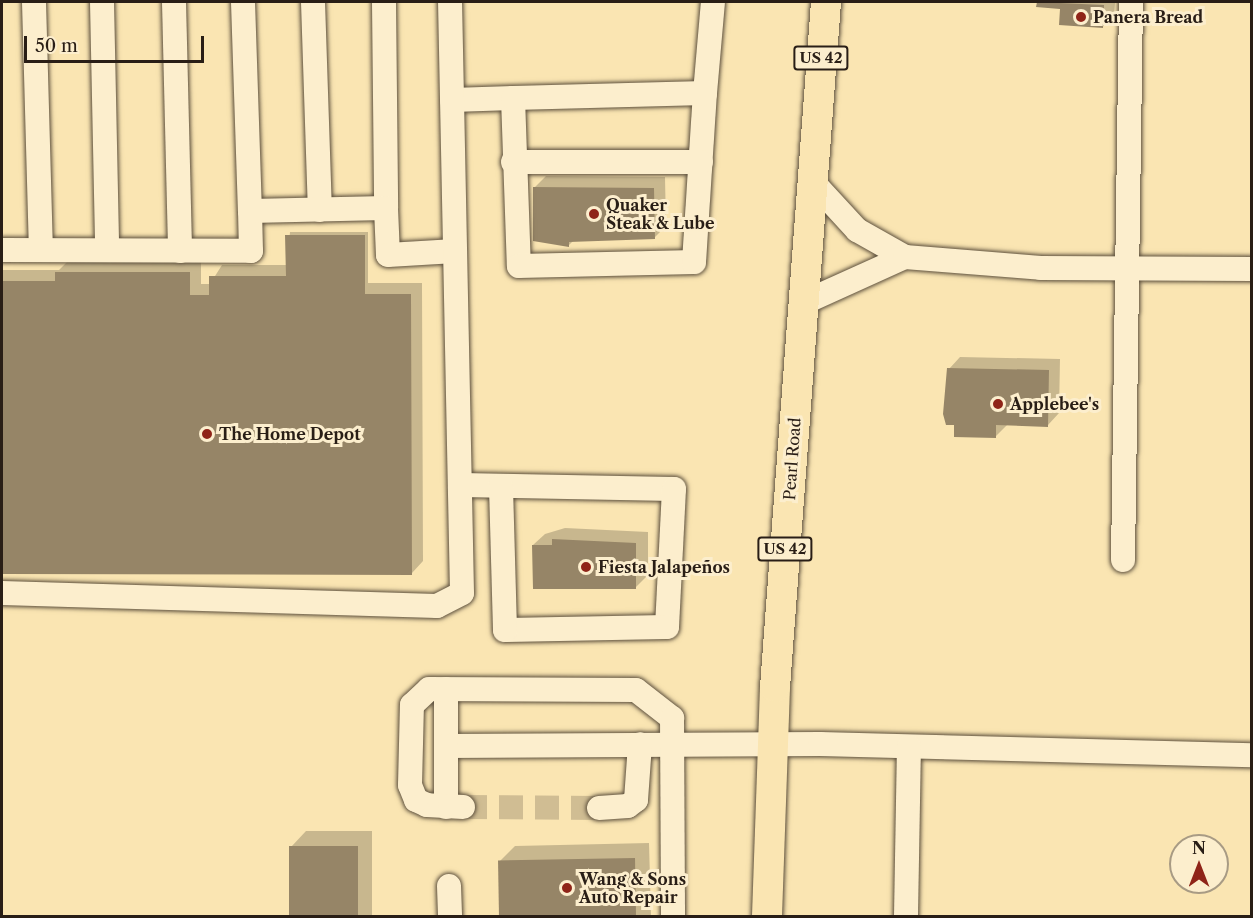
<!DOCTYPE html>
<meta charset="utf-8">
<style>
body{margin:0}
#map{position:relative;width:1253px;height:918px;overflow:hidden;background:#fae5b2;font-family:"Libre Caslon Text",serif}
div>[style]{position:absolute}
.shadow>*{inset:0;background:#0003}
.building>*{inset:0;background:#968567;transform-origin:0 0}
.minor-tunnel>*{height:24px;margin-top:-12px;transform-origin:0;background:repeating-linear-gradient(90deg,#d0bd93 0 24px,transparent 0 36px)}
.roads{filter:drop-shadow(0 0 2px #5d503d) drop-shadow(0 0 2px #5d503d)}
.minor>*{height:24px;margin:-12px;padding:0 12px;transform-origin:12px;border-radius:12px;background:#fceecd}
.major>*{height:30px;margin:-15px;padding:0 15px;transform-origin:15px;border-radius:15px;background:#fae5b2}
.dots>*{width:16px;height:16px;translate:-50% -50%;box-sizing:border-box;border:3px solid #fceecd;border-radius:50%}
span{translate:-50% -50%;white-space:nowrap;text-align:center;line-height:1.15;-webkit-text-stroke:6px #fceecd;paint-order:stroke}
.shield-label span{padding:2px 4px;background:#fceecd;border:2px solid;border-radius:4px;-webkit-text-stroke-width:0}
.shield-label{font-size:15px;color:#291e16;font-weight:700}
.poi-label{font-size:16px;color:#291e16;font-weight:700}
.left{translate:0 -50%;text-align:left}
.street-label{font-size:16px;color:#291e16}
.frame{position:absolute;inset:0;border:3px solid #291e16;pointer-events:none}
.north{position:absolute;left:1169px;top:834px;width:60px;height:60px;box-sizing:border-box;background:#fceecd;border:2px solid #a89b84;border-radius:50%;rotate:0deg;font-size:16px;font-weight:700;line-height:24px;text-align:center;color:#291e16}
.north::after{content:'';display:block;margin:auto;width:21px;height:27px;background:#8f2418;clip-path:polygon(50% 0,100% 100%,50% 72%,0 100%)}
.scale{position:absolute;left:24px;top:36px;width:180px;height:27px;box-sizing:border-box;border:3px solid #291e16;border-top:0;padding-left:8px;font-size:18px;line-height:21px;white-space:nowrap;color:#291e16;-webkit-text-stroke:4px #fceecd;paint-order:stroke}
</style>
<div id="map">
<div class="shadow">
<i style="clip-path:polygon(1038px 2px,1115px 2px,1114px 15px,1102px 27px,1061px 8px,1038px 6px)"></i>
<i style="clip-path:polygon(546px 176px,665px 177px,666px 226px,654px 238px,574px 240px,568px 246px,534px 188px)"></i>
<i style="clip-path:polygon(290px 232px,368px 232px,368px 283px,422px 283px,423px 561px,412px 573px,2px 573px,2px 270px,59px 270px,68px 261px,201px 260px,201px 284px,210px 284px,222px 265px,287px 265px)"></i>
<i style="clip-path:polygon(960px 357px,1060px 359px,1059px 413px,1048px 425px,1008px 424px,995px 437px,949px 369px)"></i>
<i style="clip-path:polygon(565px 528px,648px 532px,648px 575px,636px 587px,533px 545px,545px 534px)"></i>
<i style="clip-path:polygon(306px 831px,372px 831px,372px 916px,291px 916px,291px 847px)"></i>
<i style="clip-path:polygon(649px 843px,651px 916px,501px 916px,500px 861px,515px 846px)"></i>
</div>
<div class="building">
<i style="clip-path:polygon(1037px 2px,1104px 5px,1103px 28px,1059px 25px,1060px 9px,1036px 7px)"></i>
<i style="clip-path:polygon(533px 187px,654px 188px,655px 239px,569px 242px,569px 247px,533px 241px)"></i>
<i style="clip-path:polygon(285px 235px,365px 235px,365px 294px,411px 294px,412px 575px,2px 574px,2px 281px,55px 281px,55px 272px,190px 272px,190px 295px,209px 295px,209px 276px,286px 276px)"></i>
<i style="clip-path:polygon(947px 368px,1049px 370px,1048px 427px,996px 425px,996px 438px,954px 437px,954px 425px,946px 425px,943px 414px)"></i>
<i style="clip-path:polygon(552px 539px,636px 543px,636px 589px,533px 589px,532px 545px,552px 545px)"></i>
<i style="left:289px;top:846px;width:69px;height:70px"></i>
<i style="left:635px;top:858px;width:58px;height:137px;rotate:89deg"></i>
</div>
<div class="minor-tunnel">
<i style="left:463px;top:807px;width:136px;rotate:0.4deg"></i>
</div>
<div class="roads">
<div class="minor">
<i style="left:34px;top:2px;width:248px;rotate:88.4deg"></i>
<i style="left:102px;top:2px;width:248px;rotate:88.8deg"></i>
<i style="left:174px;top:2px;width:249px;rotate:88.6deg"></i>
<i style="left:243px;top:2px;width:209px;rotate:88.1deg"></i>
<i style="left:313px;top:2px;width:208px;rotate:88.1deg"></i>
<i style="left:384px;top:2px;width:206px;rotate:89.4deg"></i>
<i style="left:705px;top:93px;width:91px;rotate:-85deg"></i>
<i style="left:452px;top:100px;width:61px;rotate:-1.9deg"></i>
<i style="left:513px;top:98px;width:168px;rotate:88deg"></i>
<i style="left:519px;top:266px;width:175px;rotate:-1.3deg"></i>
<i style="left:694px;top:262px;width:169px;rotate:-86.3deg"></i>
<i style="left:705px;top:93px;width:192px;rotate:178.5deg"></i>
<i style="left:513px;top:162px;width:188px"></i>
<i style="left:812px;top:181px;width:67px;rotate:47.4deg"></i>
<i style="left:857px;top:230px;width:55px;rotate:29.4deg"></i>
<i style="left:2px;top:250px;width:249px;rotate:0.2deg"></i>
<i style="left:251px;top:251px;width:40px;rotate:-91.4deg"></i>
<i style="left:250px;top:211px;width:136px;rotate:-1.3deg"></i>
<i style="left:386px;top:208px;width:47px;rotate:87.6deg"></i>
<i style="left:388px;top:255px;width:67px;rotate:-3.4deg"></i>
<i style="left:803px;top:303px;width:112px;rotate:-24.3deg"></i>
<i style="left:905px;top:257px;width:136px;rotate:4.6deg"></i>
<i style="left:1041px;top:268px;width:211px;rotate:0.3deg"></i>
<i style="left:460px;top:485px;width:214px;rotate:1.1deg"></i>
<i style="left:674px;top:489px;width:138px;rotate:92.9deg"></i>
<i style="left:667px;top:627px;width:162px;rotate:178.9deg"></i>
<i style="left:505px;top:630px;width:144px;rotate:-91.6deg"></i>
<i style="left:1123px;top:560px;width:558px;rotate:-89.18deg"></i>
<i style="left:2px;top:593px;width:435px;rotate:1.7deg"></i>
<i style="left:437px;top:606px;width:28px;rotate:-27deg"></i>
<i style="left:462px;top:593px;width:591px;rotate:-91.16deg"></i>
<i style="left:446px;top:689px;width:57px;rotate:90deg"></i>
<i style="left:446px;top:746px;width:374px;rotate:-0.3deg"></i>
<i style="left:820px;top:744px;width:432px;rotate:1.5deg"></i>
<i style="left:446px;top:807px;width:61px;rotate:-90deg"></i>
<i style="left:463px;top:807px;width:36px;rotate:-177deg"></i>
<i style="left:427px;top:805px;width:12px;rotate:-156deg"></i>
<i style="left:416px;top:800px;width:16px;rotate:-112deg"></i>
<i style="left:410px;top:785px;width:80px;rotate:-88.6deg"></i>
<i style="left:412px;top:705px;width:23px;rotate:-43deg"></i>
<i style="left:429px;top:689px;width:207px;rotate:0.3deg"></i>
<i style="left:636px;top:690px;width:46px;rotate:37.9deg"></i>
<i style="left:672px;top:718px;width:198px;rotate:89.7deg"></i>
<i style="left:599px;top:808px;width:29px;rotate:-4deg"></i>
<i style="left:628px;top:806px;width:10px;rotate:-37deg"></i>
<i style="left:636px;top:800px;width:56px;rotate:-85.9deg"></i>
<i style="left:449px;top:886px;width:30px;rotate:88deg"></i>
<i style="left:906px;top:916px;width:169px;rotate:-89deg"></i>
</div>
<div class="major">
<i style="left:767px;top:916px;width:229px;rotate:-88deg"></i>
<i style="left:775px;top:687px;width:687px;rotate:-85.74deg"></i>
</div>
</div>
<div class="dots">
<i style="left:1081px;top:17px;background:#8f2418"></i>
<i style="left:594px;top:214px;background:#8f2418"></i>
<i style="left:998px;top:404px;background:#8f2418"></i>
<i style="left:207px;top:434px;background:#8f2418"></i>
<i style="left:586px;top:567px;background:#8f2418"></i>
<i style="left:567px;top:888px;background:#8f2418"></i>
</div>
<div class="shield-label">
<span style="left:821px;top:58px">US 42</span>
<span style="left:785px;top:549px">US 42</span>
</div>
<div class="poi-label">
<span class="left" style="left:1093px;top:17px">Panera Bread</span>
<span class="left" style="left:606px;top:214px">Quaker<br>Steak &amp; Lube</span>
<span class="left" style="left:1010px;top:404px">Applebee's</span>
<span class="left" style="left:219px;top:434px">The Home Depot</span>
<span class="left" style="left:598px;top:567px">Fiesta Jalapeños</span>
<span class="left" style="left:579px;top:888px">Wang &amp; Sons<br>Auto Repair</span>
</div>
<div class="street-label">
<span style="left:792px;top:459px;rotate:-86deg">Pearl Road</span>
</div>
<div class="frame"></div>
<div class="north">N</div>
<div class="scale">50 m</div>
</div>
